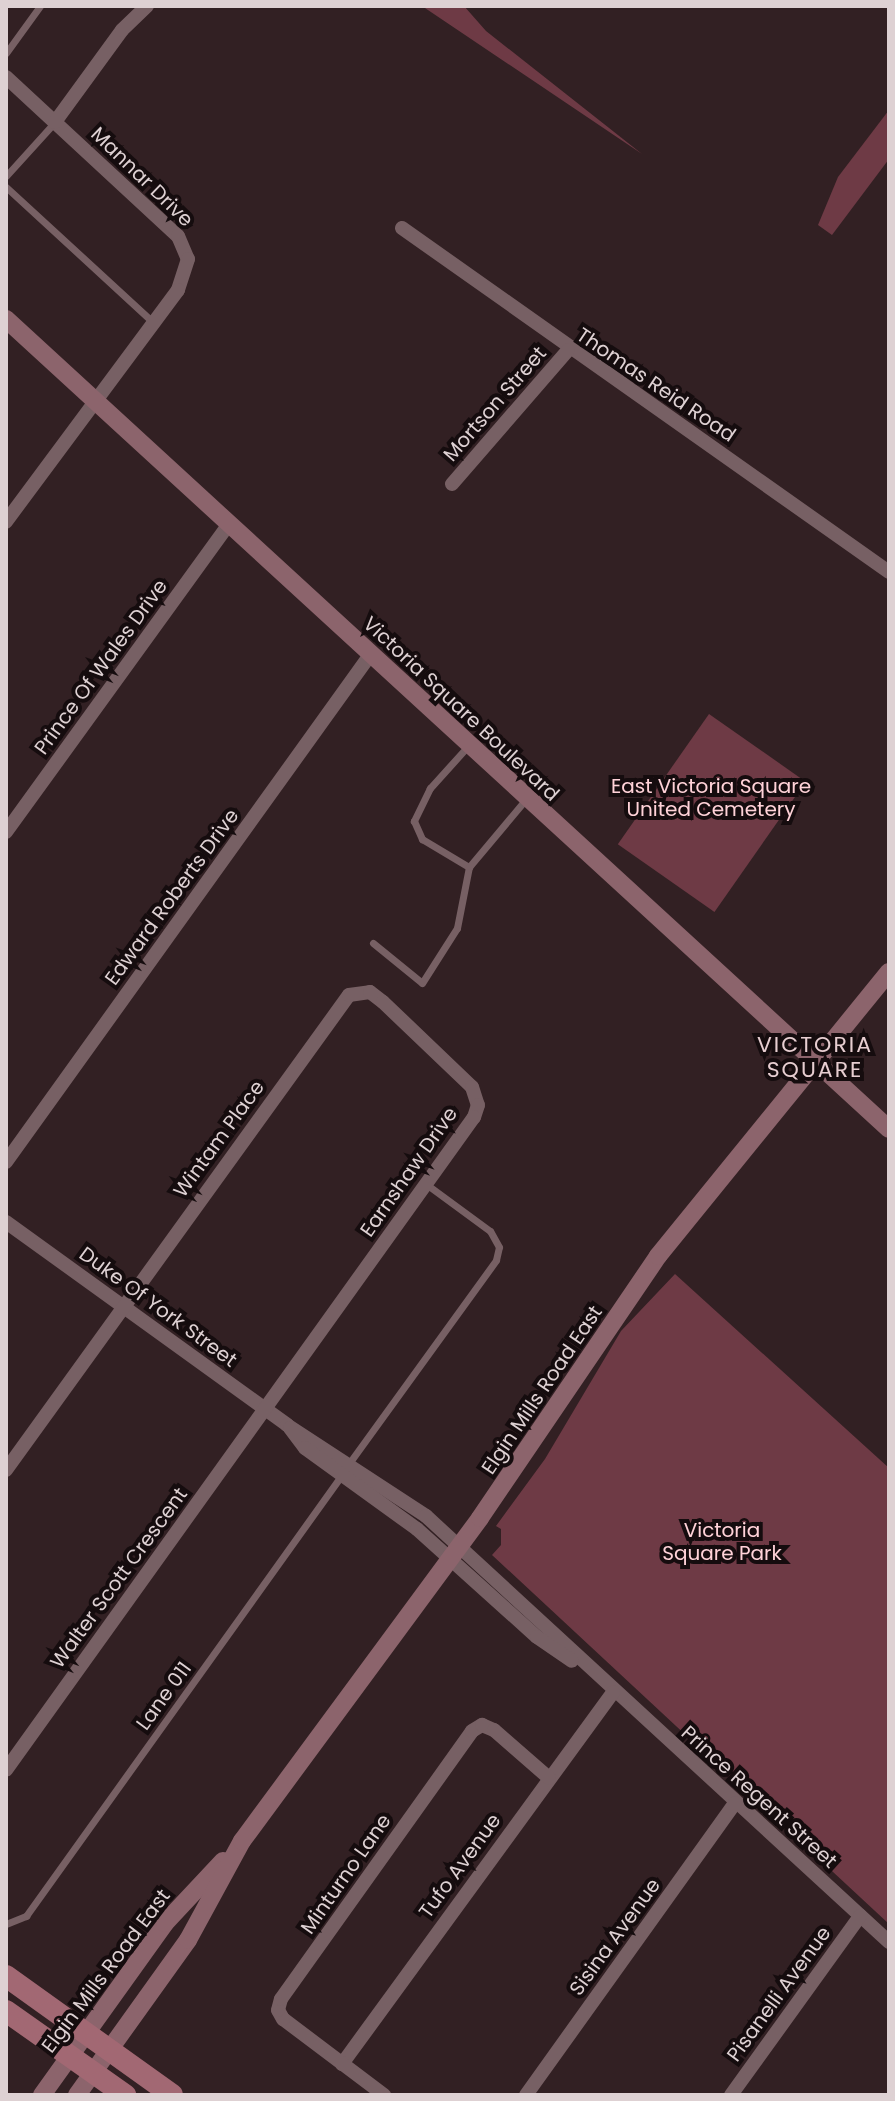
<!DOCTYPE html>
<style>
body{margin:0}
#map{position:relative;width:895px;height:2101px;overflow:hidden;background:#322023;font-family:Poppins,sans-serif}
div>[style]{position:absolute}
.green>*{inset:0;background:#6e3a45;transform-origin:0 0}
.lane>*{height:7px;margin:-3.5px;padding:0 3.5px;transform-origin:3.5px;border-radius:3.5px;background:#776064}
.street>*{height:14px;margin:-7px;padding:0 7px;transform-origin:7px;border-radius:7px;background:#776064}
.secondary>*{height:18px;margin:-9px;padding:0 9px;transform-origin:9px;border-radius:9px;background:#8c646c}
.primary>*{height:22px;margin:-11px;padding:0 11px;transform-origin:11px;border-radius:11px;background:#a26873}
span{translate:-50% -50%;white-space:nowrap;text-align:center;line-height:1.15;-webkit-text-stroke:8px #150c0e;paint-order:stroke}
.street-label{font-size:20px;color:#ded1d3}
.park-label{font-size:20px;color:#ffd2d8}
.neighbourhood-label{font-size:22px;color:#e7ced1;letter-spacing:2px}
.frame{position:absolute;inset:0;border:8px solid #ded1d3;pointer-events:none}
</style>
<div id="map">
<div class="green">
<i style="clip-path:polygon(422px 6px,464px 6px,486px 31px,642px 154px)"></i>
<i style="clip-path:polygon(889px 110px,889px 159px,832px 235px,818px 225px,838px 177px)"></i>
<i style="left:709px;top:714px;width:118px;height:159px;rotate:35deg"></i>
<i style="clip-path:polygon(675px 1274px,889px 1468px,889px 1924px,492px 1555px,501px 1545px,501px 1529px,496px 1526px,545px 1459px,621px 1331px)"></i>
</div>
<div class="lane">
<i style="left:6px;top:53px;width:58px;rotate:-54.1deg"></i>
<i style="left:6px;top:176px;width:73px;rotate:-47.8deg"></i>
<i style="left:6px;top:187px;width:201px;rotate:42.6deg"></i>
<i style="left:468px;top:746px;width:57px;rotate:132.1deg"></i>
<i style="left:430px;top:788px;width:37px;rotate:116deg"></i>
<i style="left:414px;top:821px;width:20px;rotate:66deg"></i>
<i style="left:422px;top:839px;width:55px;rotate:30.8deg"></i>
<i style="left:373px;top:943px;width:63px;rotate:39.2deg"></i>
<i style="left:422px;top:983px;width:65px;rotate:-57.5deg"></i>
<i style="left:457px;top:928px;width:62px;rotate:-78.9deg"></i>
<i style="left:469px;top:867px;width:89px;rotate:-50deg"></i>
<i style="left:350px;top:1462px;width:249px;rotate:-54.1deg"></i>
<i style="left:496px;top:1260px;width:13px;rotate:-77deg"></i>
<i style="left:499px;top:1247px;width:18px;rotate:-119deg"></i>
<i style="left:490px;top:1231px;width:79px;rotate:-143.7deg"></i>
<i style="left:6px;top:1924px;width:22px;rotate:-22deg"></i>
<i style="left:26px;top:1916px;width:541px;rotate:-54.4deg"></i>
</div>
<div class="street">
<i style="left:6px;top:77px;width:234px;rotate:42.8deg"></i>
<i style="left:178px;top:236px;width:25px;rotate:67deg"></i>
<i style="left:188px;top:259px;width:33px;rotate:108deg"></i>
<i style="left:178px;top:290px;width:289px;rotate:126.6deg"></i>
<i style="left:55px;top:122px;width:114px;rotate:-53.9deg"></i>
<i style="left:122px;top:30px;width:35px;rotate:-44deg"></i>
<i style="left:402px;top:228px;width:596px;rotate:35.24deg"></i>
<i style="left:452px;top:484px;width:177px;rotate:-49.1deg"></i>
<i style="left:6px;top:832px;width:379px;rotate:-54.1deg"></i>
<i style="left:6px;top:1162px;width:624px;rotate:-54.32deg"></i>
<i style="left:6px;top:1222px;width:347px;rotate:35.8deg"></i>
<i style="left:287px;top:1425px;width:166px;rotate:33.2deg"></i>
<i style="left:426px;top:1516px;width:629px;rotate:42.62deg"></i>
<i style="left:290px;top:1428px;width:25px;rotate:53deg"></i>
<i style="left:305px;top:1448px;width:138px;rotate:35.9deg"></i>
<i style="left:417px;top:1529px;width:161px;rotate:42deg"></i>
<i style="left:537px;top:1637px;width:42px;rotate:34.4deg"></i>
<i style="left:6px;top:1470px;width:586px;rotate:-54.17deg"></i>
<i style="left:349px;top:995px;width:21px;rotate:-8deg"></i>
<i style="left:370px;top:992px;width:16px;rotate:38deg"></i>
<i style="left:383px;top:1002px;width:123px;rotate:43.7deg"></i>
<i style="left:472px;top:1087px;width:19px;rotate:72deg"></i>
<i style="left:478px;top:1105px;width:13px;rotate:108deg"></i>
<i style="left:474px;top:1117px;width:803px;rotate:125.63deg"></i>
<i style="left:342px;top:2064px;width:460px;rotate:-53.9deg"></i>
<i style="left:384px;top:2095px;width:126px;rotate:-143deg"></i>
<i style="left:283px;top:2019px;width:10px;rotate:-119deg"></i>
<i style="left:278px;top:2010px;width:11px;rotate:-75deg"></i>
<i style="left:281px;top:1999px;width:329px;rotate:-54.5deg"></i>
<i style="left:472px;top:1731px;width:12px;rotate:-31deg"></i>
<i style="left:482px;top:1725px;width:13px;rotate:23deg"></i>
<i style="left:494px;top:1730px;width:73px;rotate:41.1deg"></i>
<i style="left:526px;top:2095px;width:359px;rotate:-54.4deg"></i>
<i style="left:731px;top:2095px;width:221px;rotate:-54.2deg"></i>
</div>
<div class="secondary">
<i style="left:6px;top:319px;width:1198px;rotate:42.53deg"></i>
<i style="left:42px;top:2095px;width:211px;rotate:-54.4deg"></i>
<i style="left:165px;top:1923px;width:85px;rotate:-46.9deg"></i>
<i style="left:77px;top:2095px;width:191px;rotate:-54.4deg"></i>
<i style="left:188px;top:1940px;width:113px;rotate:-61.4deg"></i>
<i style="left:242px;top:1841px;width:401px;rotate:-53.6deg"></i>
<i style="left:480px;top:1518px;width:317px;rotate:-55.8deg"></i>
<i style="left:658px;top:1256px;width:366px;rotate:-50.9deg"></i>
</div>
<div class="primary">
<i style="left:6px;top:1976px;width:204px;rotate:35.6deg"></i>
<i style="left:6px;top:2011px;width:146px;rotate:35.2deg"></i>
</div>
<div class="street-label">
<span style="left:142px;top:177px;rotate:44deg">Mannar Drive</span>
<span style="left:656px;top:385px;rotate:34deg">Thomas Reid Road</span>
<span style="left:495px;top:404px;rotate:-49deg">Mortson Street</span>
<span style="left:101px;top:667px;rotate:-54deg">Prince Of Wales Drive</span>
<span style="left:461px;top:709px;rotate:43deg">Victoria Square Boulevard</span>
<span style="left:172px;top:897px;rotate:-54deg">Edward Roberts Drive</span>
<span style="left:219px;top:1139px;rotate:-54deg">Wintam Place</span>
<span style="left:409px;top:1172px;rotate:-55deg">Earnshaw Drive</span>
<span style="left:158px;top:1307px;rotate:36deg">Duke Of York Street</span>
<span style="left:542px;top:1390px;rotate:-56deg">Elgin Mills Road East</span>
<span style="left:119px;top:1578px;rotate:-54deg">Walter Scott Crescent</span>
<span style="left:164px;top:1696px;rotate:-54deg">Lane 011</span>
<span style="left:759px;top:1797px;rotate:42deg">Prince Regent Street</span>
<span style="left:460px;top:1866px;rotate:-54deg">Tufo Avenue</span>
<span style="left:346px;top:1874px;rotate:-55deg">Minturno Lane</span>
<span style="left:615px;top:1937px;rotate:-54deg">Sisina Avenue</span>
<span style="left:106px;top:1971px;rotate:-53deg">Elgin Mills Road East</span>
<span style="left:779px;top:1994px;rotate:-54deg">Pisanelli Avenue</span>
</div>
<div class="park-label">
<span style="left:711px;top:798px">East Victoria Square<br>United Cemetery</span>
<span style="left:722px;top:1542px">Victoria<br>Square Park</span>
</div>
<div class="neighbourhood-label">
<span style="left:815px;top:1057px">VICTORIA<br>SQUARE</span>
</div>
<div class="frame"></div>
</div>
